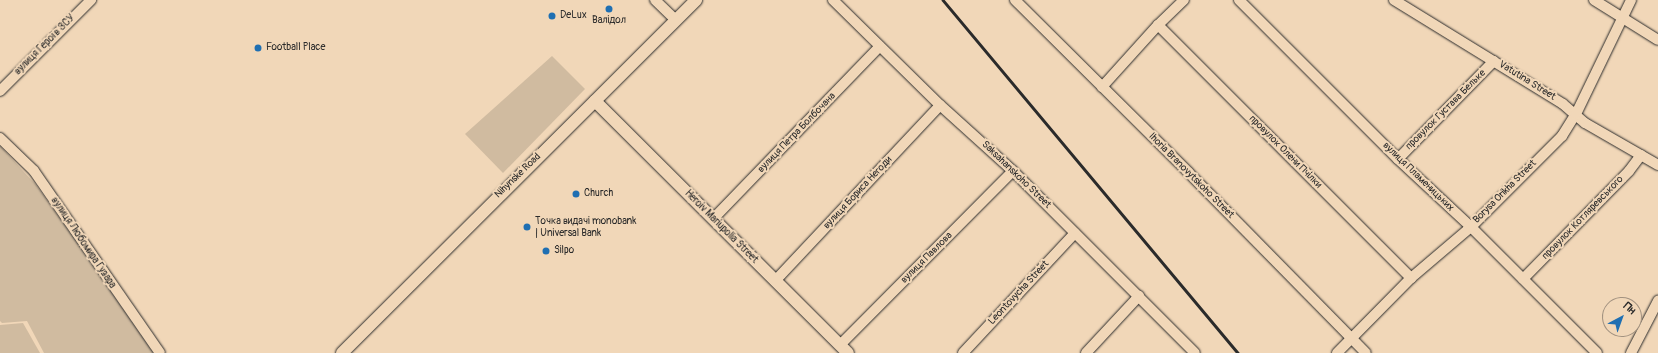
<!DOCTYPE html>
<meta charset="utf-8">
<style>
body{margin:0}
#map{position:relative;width:1658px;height:353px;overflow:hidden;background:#f1d7b8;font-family:Pangolin,sans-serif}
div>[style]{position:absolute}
.green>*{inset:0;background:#d0bba0}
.roads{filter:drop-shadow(0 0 1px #2b2b2b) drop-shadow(0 0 1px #2b2b2b)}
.minor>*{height:10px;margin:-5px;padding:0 5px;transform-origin:5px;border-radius:5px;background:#f1d7b8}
.major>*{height:12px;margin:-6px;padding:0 6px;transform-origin:6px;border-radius:6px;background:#f1d7b8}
.rail>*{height:2.5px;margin:-1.25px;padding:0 1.25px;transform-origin:1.25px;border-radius:1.25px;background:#2b2b2b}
.dots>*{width:11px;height:11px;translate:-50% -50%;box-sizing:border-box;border:2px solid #f1d7b8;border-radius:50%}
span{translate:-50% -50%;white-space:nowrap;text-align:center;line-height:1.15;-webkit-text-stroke:4px #f1d7b8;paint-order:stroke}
.poi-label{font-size:10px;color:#2b2b2b}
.left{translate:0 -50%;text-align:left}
.street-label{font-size:10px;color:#2b2b2b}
.north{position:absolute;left:1602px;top:297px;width:40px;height:40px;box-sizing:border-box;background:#f1d7b8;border:1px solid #a29280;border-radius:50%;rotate:41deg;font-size:11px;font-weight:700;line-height:16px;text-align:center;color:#2b2b2b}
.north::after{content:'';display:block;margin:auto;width:14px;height:18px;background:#1f6fb2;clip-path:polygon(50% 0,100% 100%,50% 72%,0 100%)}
</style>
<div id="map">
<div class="green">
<i style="clip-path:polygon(552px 56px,585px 89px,503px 173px,465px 134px)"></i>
<i style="clip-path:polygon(0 146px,36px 185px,156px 353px,44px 353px,27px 321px,2px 323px,0 321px)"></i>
<i style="clip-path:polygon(23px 323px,40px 353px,0 353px,0 325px)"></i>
</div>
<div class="roads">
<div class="minor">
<i style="left:655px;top:0;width:29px;rotate:44deg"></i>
<i style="left:833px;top:0;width:150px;rotate:44.5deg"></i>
<i style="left:940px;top:105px;width:98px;rotate:42.1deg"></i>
<i style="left:1013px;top:171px;width:257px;rotate:45deg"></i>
<i style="left:1015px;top:0;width:245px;rotate:44.8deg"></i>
<i style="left:1189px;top:173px;width:252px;rotate:45.5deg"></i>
<i style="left:1239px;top:0;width:225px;rotate:45deg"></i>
<i style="left:1398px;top:159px;width:100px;rotate:43deg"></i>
<i style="left:1471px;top:227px;width:178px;rotate:45deg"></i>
<i style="left:1394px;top:0;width:198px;rotate:31.6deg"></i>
<i style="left:1563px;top:104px;width:29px;rotate:41deg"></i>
<i style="left:1585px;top:123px;width:84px;rotate:29.9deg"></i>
<i style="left:1594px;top:0;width:75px;rotate:32deg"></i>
<i style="left:1158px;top:25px;width:358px;rotate:45deg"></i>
<i style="left:1102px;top:87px;width:84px;rotate:-47.9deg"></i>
<i style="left:1158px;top:25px;width:36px;rotate:-44deg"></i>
<i style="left:0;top:91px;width:129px;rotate:-45deg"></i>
<i style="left:0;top:138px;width:47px;rotate:44.1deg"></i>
<i style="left:34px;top:171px;width:221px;rotate:55.3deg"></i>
<i style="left:1398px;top:159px;width:137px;rotate:-45.6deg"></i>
<i style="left:713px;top:219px;width:240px;rotate:-46deg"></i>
<i style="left:1523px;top:279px;width:151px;rotate:-45.5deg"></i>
<i style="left:1629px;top:171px;width:20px;rotate:-53deg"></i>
<i style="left:775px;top:281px;width:241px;rotate:-46.8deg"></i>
<i style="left:840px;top:345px;width:245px;rotate:-45.2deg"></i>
<i style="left:963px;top:353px;width:164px;rotate:-47deg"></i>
<i style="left:1086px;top:353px;width:78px;rotate:-47.1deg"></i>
<i style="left:1337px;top:353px;width:105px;rotate:-45.4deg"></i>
<i style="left:1411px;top:278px;width:79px;rotate:-40.4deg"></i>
<i style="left:1471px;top:227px;width:129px;rotate:-45deg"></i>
<i style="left:1562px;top:136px;width:26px;rotate:-58deg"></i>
<i style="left:1576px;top:114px;width:127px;rotate:-64.2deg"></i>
<i style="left:1631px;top:353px;width:59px;rotate:-62.6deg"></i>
</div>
<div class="major">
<i style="left:595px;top:101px;width:357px;rotate:44.9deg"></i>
<i style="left:342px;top:353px;width:500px;rotate:-44.9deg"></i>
</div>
</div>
<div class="rail">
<i style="left:943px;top:0;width:460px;rotate:50.1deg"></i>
</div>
<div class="dots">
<i style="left:609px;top:9px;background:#1f6fb2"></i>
<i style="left:552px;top:16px;background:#1f6fb2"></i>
<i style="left:258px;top:48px;background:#1f6fb2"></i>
<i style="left:576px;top:194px;background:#1f6fb2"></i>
<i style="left:527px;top:227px;background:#1f6fb2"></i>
<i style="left:546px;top:251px;background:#1f6fb2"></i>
</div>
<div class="poi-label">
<span class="left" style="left:560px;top:16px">DeLux</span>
<span style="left:609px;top:21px">Валідол</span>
<span class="left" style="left:266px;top:48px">Football Place</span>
<span class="left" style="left:584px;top:194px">Church</span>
<span class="left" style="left:535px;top:227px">Точка видачі monobank<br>| Universal Bank</span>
<span class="left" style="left:554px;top:251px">Silpo</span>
</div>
<div class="street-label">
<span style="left:45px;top:45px;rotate:-45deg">вулиця Героїв ЗСУ</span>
<span style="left:1527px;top:81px;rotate:32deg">Vatutina Street</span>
<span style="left:1446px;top:110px;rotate:-45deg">провулок Густава Бельке</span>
<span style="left:797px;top:133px;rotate:-46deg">вулиця Петра Болбочана</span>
<span style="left:1285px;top:152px;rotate:45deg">провулок Олени Пчілки</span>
<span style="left:1016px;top:175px;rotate:44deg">Saksahanskoho Street</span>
<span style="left:518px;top:176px;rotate:-44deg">Nihynske Road</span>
<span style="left:1191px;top:176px;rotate:45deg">Ihoria Branovytskoho Street</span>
<span style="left:1418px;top:177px;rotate:44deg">вулиця Пламеницьких</span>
<span style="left:1505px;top:192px;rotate:-45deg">Borysa Orikha Street</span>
<span style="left:858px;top:193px;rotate:-47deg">вулиця Бориса Негоди</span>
<span style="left:1583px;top:218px;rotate:-46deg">провулок Котляревського</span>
<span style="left:721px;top:227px;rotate:45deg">Heroiv Mariupolia Street</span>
<span style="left:83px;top:243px;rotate:56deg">вулиця Любомира Гузара</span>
<span style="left:927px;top:258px;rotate:-45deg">вулиця Павлова</span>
<span style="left:1019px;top:293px;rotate:-47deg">Leontovycha Street</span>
</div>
<div class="north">Пн</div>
</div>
